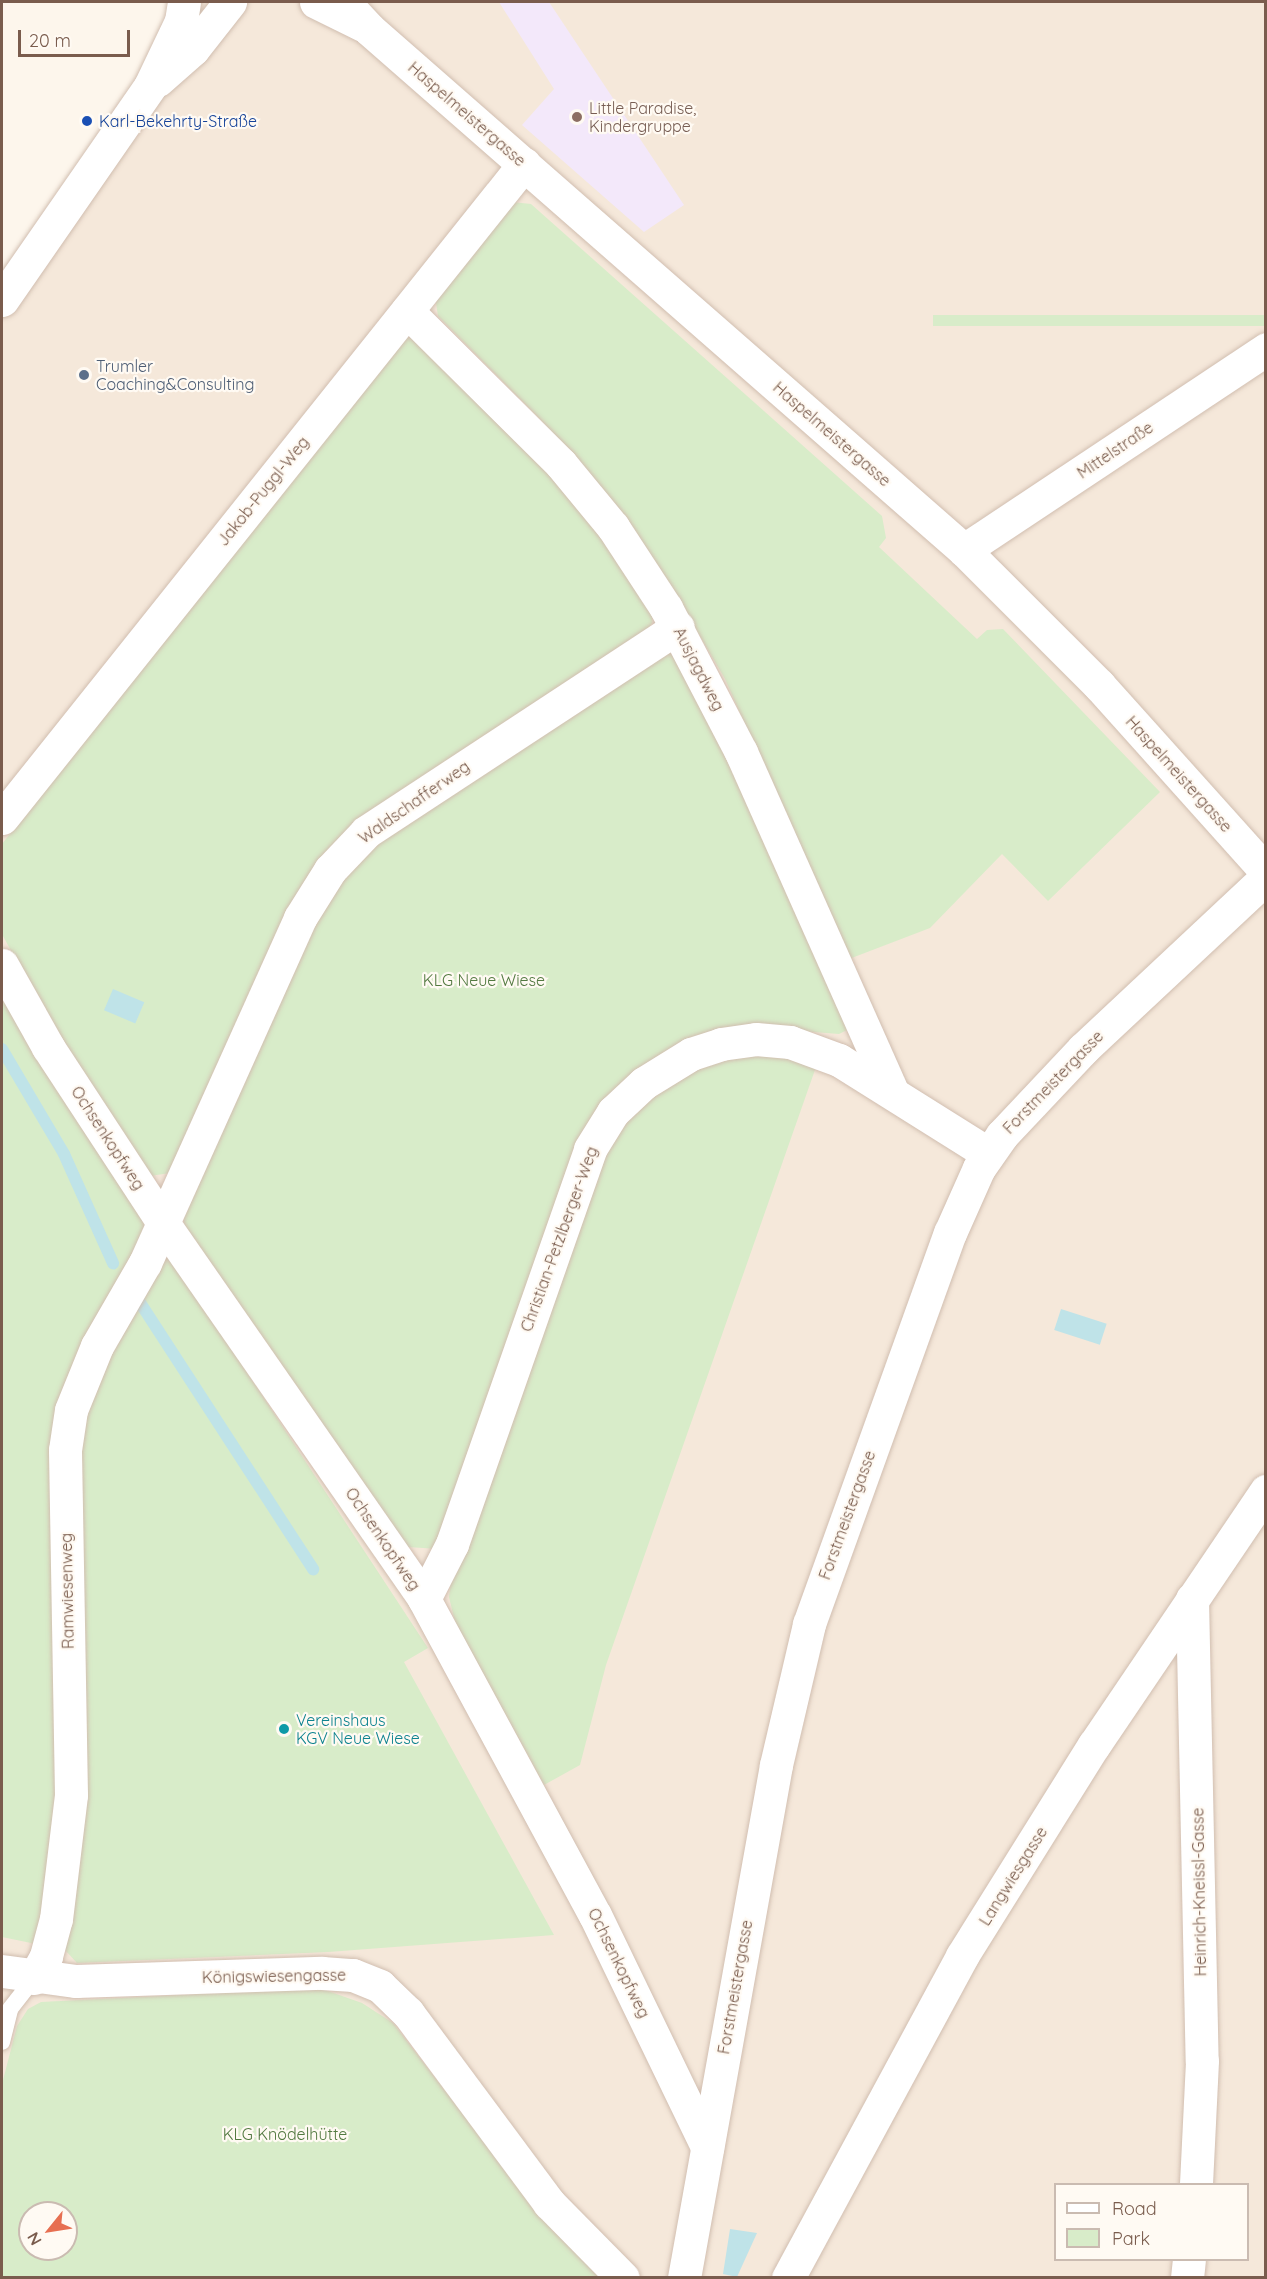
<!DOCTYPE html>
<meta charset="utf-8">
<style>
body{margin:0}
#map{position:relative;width:1267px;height:2279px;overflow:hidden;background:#fdf6ec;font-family:Quicksand,sans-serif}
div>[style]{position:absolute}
.residential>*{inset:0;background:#f5e8da}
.education>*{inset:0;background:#f3e8fa}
.green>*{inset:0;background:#d8ecc9;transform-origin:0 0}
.water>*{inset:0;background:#bfe3e8;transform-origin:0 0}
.stream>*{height:12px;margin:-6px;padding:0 6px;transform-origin:6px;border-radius:6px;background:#bfe3e8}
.roads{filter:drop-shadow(0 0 2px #d1beb0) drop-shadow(0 0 2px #d1beb0)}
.lane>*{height:16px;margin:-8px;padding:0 8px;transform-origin:8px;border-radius:8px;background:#fff}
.street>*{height:33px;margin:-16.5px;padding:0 16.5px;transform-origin:16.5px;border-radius:16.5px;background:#fff}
.dots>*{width:16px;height:16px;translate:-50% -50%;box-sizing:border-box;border:3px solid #fffaf3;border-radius:50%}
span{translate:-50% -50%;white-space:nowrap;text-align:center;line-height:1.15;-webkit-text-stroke:4.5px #fffaf3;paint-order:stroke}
.education-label{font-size:16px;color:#785e54}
.left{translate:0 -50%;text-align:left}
.street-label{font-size:16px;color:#7a5c4d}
.transit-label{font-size:16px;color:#164399}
.service-label{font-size:16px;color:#4e5e75}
.park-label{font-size:16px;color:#537a41}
.culture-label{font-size:16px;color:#0d838f}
.frame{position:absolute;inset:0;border:3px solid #7a5c4d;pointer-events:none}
.legend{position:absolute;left:1054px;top:2183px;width:195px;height:78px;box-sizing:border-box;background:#fffaf3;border:2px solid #cabbb1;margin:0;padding:8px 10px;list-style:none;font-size:18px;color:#7a5c4d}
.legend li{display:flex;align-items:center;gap:12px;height:30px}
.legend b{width:30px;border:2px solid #cabbb1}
.north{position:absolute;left:18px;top:2201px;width:60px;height:60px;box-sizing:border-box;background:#fffaf3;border:2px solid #cabbb1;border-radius:50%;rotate:240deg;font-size:16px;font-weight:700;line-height:24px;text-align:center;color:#7a5c4d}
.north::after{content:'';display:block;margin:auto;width:21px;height:27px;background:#e76f51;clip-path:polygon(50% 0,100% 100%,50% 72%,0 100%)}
.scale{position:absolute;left:18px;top:30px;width:112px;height:27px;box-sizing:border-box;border:3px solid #7a5c4d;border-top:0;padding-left:8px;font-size:18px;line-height:21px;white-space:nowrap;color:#7a5c4d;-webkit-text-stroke:4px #fffaf3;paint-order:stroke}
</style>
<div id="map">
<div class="residential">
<i style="clip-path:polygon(evenodd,195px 2px,1265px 2px,1265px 2277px,2px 2278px,2px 300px,195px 2px,1056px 2184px,1248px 2184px,1248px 2260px,1056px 2260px,1056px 2184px,195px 2px,30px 2213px,66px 2213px,66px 2249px,30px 2249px,30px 2213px)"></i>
</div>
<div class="education">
<i style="clip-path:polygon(499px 2px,549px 2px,684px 205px,644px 232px,522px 125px,554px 89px)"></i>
</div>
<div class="green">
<i style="clip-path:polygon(512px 202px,531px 204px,882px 516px,886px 538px,879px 547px,977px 639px,987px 630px,1003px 629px,1160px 792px,1048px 901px,1002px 854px,930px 928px,849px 959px,725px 679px,679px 600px,624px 517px,543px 422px,438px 316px,436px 303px,440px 292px)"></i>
<i style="left:1265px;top:315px;width:11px;height:332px;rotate:90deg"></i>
<i style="clip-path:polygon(411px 334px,418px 345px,471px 390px,580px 508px,653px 612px,652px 623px,646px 632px,364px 820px,170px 1173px,150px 1176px,50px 1022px,3px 936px,2px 844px,405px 336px)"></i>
<i style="clip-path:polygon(668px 652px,676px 656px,731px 761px,849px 1029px,839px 1034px,763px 1028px,635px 1075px,438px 1549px,408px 1547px,184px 1225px,184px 1214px,326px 900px,362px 853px)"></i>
<i style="clip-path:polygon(2px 991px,26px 1036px,428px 1648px,404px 1662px,554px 1935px,328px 1952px,77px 1963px,65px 1950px,2px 1937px)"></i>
<i style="clip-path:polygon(768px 1051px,816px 1067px,606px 1665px,580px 1765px,544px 1785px,455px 1622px,449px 1597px,451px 1581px,607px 1145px,642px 1100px,697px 1065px)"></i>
<i style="clip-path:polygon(evenodd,304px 1989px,325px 1990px,362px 2003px,393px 2023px,541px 2216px,600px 2277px,2px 2278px,2px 2084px,17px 2026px,28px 2009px,41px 2002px,304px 1989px,30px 2213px,66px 2213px,66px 2249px,30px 2249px,30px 2213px)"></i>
</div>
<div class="water">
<i style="left:113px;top:989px;width:34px;height:23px;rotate:23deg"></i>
<i style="left:1061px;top:1309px;width:48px;height:22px;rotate:18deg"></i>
<i style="clip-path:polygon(730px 2229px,757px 2233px,737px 2277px,723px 2274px)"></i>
</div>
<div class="stream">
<i style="left:2px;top:1049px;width:122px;rotate:59.4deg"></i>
<i style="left:64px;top:1154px;width:120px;rotate:65.8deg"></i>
<i style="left:139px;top:1301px;width:320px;rotate:57deg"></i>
</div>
<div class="roads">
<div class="lane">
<i style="left:2px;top:2042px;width:34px;rotate:-76deg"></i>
<i style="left:10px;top:2009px;width:39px;rotate:-52deg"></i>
</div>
<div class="street">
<i style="left:316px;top:2px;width:52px;rotate:26.1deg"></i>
<i style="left:344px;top:2px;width:37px;rotate:47deg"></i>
<i style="left:369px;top:29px;width:791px;rotate:41.21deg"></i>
<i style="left:964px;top:550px;width:191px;rotate:45deg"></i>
<i style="left:1099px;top:685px;width:250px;rotate:48.1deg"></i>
<i style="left:158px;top:80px;width:47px;rotate:-41.5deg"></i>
<i style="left:193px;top:49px;width:60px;rotate:-51.8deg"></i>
<i style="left:2px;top:300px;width:260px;rotate:-55.3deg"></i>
<i style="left:150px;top:86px;width:72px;rotate:-64.5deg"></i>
<i style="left:181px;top:21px;width:19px;rotate:-81deg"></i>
<i style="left:407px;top:311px;width:217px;rotate:44.8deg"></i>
<i style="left:561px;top:464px;width:82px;rotate:50.5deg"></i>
<i style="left:613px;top:527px;width:97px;rotate:56.8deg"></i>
<i style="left:666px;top:608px;width:162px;rotate:62.5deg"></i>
<i style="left:741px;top:752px;width:371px;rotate:66deg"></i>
<i style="left:964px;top:550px;width:363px;rotate:-33.6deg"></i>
<i style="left:2px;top:818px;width:837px;rotate:-51.4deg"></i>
<i style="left:2px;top:965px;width:94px;rotate:60.7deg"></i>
<i style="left:48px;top:1047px;width:207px;rotate:56.8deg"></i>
<i style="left:161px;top:1220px;width:461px;rotate:55.2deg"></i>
<i style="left:424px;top:1599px;width:359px;rotate:61.6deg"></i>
<i style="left:595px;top:1915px;width:258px;rotate:64.2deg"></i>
<i style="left:424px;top:1599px;width:62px;rotate:-63deg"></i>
<i style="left:452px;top:1544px;width:418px;rotate:-70.7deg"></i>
<i style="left:590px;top:1149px;width:44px;rotate:-58.1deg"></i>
<i style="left:613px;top:1112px;width:42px;rotate:-43.1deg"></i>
<i style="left:644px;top:1083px;width:55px;rotate:-31.7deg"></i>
<i style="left:691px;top:1054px;width:32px;rotate:-18deg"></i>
<i style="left:721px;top:1044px;width:35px;rotate:-8deg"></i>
<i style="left:756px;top:1039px;width:34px;rotate:5deg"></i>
<i style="left:790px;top:1042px;width:52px;rotate:20.2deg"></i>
<i style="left:839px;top:1060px;width:175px;rotate:32.1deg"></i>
<i style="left:1192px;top:1599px;width:462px;rotate:88.8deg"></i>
<i style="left:1202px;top:2061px;width:123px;rotate:92.8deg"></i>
<i style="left:2px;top:1971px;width:75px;rotate:7.7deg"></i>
<i style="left:76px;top:1981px;width:246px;rotate:-1.9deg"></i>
<i style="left:322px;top:1973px;width:31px;rotate:4deg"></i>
<i style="left:353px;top:1975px;width:29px;rotate:22deg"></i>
<i style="left:380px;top:1986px;width:39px;rotate:44deg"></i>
<i style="left:408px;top:2013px;width:237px;rotate:53.4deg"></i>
<i style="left:549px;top:2203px;width:105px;rotate:45.4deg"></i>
<i style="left:34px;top:1978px;width:25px;rotate:-61deg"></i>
<i style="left:46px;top:1956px;width:38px;rotate:-75deg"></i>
<i style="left:56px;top:1919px;width:125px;rotate:-83.1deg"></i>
<i style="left:71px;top:1795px;width:345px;rotate:-91deg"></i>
<i style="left:65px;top:1450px;width:40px;rotate:-81.5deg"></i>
<i style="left:71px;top:1410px;width:69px;rotate:-67.9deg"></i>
<i style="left:97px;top:1346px;width:96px;rotate:-60deg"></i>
<i style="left:145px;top:1263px;width:378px;rotate:-65.8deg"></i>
<i style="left:300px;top:918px;width:57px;rotate:-58deg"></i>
<i style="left:330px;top:870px;width:52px;rotate:-46.5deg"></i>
<i style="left:366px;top:832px;width:373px;rotate:-33.3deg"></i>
<i style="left:684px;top:2278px;width:521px;rotate:-79.83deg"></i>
<i style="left:776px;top:1765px;width:145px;rotate:-76.8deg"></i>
<i style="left:809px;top:1624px;width:416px;rotate:-70.2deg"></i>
<i style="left:950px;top:1233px;width:71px;rotate:-66deg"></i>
<i style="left:979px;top:1168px;width:40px;rotate:-55.1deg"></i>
<i style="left:1002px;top:1135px;width:118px;rotate:-46.7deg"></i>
<i style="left:1083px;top:1049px;width:250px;rotate:-43.1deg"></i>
<i style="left:788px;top:2278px;width:366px;rotate:-61.6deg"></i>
<i style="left:962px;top:1956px;width:249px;rotate:-58deg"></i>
<i style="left:1094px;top:1745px;width:307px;rotate:-55.9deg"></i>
<i style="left:1187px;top:2278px;width:18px;rotate:-84deg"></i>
</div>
</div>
<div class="dots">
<i style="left:577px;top:117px;background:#8d6e63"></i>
<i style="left:87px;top:121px;background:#1a4fb4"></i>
<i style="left:84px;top:375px;background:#5c6f8a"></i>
<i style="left:284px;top:1729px;background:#0f9aa8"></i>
</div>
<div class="education-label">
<span class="left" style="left:589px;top:117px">Little Paradise,<br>Kindergruppe</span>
</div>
<div class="street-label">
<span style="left:467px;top:114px;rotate:41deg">Haspelmeistergasse</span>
<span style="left:832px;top:434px;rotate:41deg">Haspelmeistergasse</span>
<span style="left:1115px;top:450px;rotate:-34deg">Mittelstraße</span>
<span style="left:263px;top:491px;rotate:-51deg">Jakob-Puggl-Weg</span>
<span style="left:699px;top:669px;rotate:63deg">Ausjagdweg</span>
<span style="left:1179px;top:774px;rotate:48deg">Haspelmeistergasse</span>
<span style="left:414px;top:802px;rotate:-35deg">Waldschafferweg</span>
<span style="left:1053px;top:1082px;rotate:-46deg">Forstmeistergasse</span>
<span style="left:108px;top:1138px;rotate:57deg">Ochsenkopfweg</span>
<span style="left:559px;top:1239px;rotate:-70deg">Christian-Petzlberger-Weg</span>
<span style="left:847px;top:1515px;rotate:-70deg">Forstmeistergasse</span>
<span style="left:383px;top:1539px;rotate:56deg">Ochsenkopfweg</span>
<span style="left:67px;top:1591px;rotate:-91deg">Ramwiesenweg</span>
<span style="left:1013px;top:1876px;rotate:-58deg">Langwiesgasse</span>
<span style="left:1199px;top:1892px;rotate:-91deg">Heinrich-Kneissl-Gasse</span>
<span style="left:619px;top:1963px;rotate:64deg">Ochsenkopfweg</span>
<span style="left:274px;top:1976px;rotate:-1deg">Königswiesengasse</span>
<span style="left:735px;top:1987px;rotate:-80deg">Forstmeistergasse</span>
</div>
<div class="transit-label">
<span class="left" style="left:99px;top:121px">Karl-Bekehrty-Straße</span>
</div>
<div class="service-label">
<span class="left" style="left:96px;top:375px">Trumler<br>Coaching&amp;Consulting</span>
</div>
<div class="park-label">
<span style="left:484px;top:980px">KLG Neue Wiese</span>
<span style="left:285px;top:2134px">KLG Knödelhütte</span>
</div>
<div class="culture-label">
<span class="left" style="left:296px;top:1729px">Vereinshaus<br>KGV Neue Wiese</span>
</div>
<div class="frame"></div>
<ul class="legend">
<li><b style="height:8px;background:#fff"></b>Road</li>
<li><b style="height:16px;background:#d8ecc9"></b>Park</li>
</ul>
<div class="north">N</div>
<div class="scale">20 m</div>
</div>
